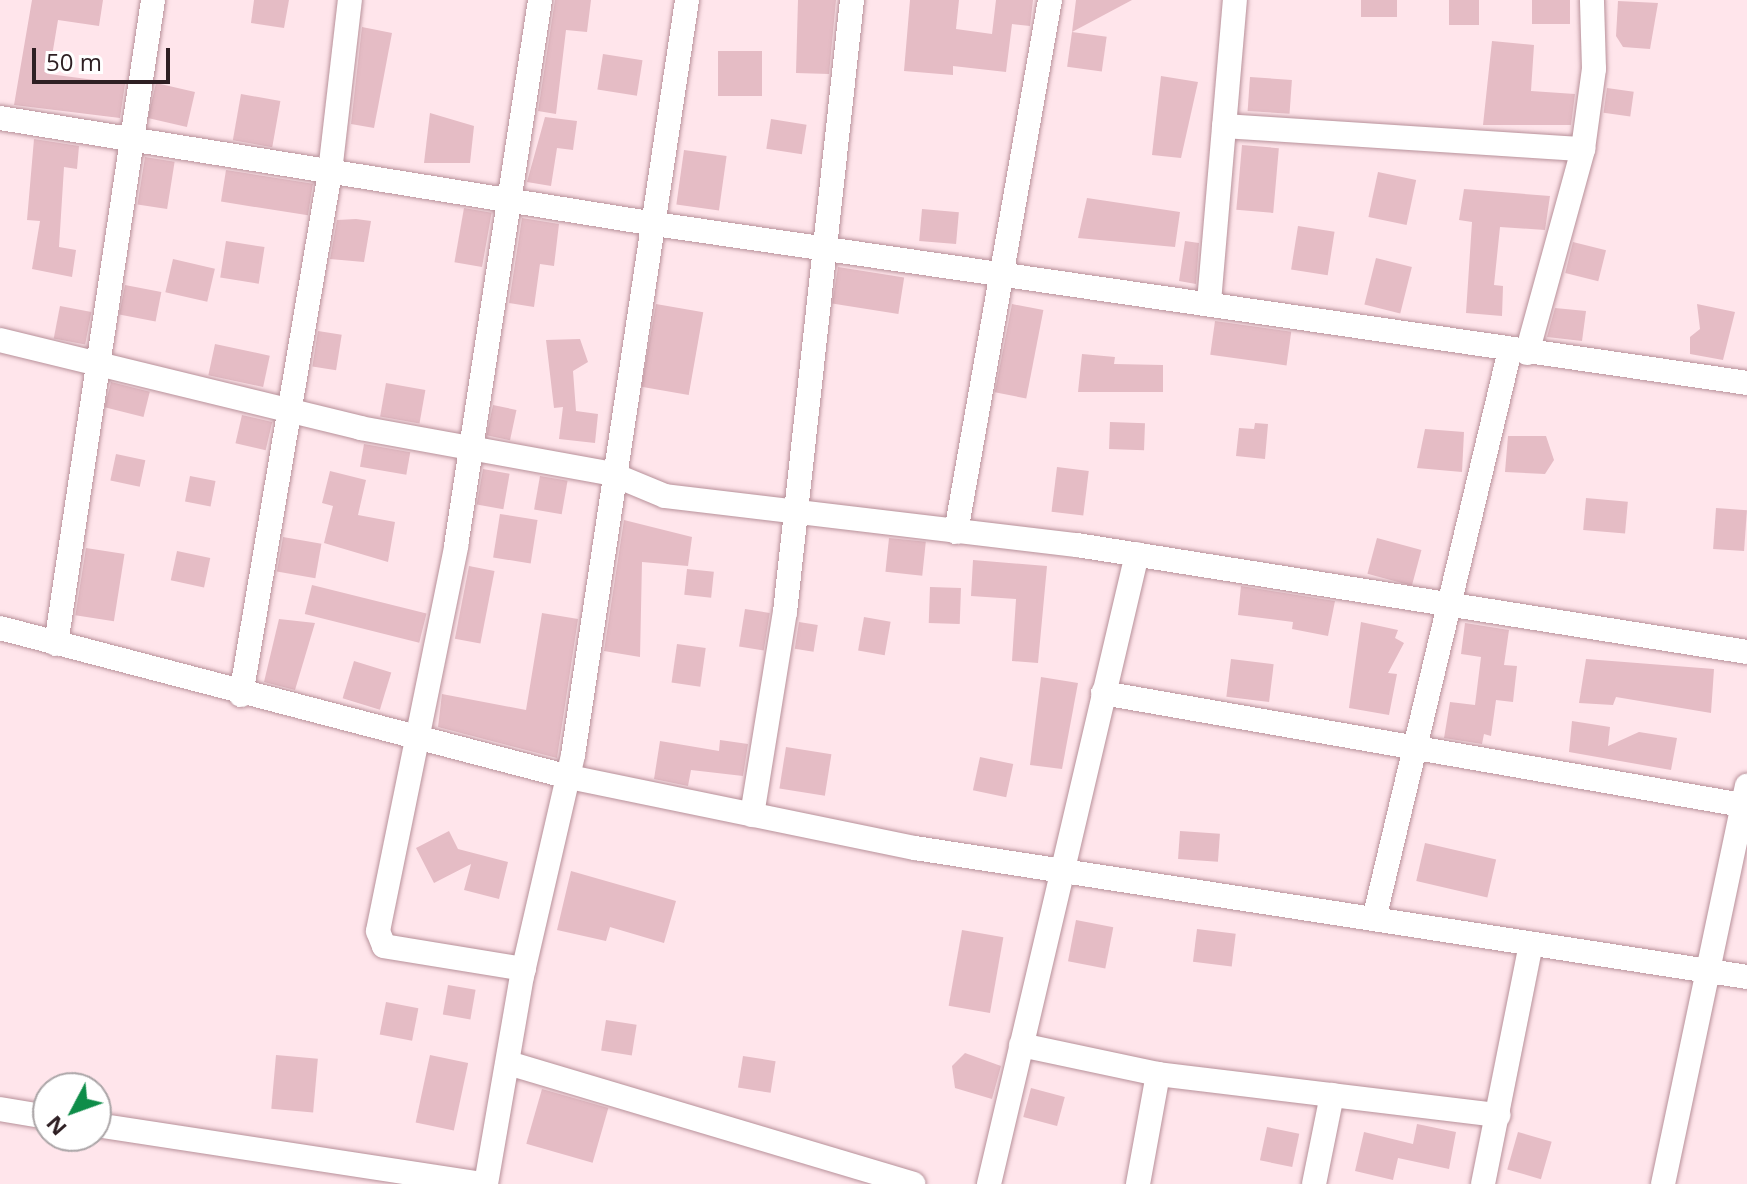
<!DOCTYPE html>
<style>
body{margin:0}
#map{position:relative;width:1747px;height:1184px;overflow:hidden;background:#ffe5eb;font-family:"Open Sans",sans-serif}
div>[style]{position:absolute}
.building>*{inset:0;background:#e5bcc5;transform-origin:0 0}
.roads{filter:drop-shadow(0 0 2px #b8919a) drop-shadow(0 0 2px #b8919a)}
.minor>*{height:24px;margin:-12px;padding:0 12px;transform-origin:12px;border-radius:12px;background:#fff}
span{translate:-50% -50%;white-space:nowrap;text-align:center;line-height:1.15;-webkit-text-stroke:8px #fff;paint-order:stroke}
.north{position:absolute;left:32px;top:1072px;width:80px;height:80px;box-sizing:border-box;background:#fff;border:2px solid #aba5a7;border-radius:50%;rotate:229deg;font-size:22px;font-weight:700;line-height:32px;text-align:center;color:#2e1f23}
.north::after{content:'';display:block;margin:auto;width:28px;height:36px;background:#0e8d49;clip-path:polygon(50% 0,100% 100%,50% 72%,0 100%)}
.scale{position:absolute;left:32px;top:48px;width:138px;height:36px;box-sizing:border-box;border:4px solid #2e1f23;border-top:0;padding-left:10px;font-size:24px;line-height:28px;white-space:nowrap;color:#2e1f23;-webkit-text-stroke:6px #fff;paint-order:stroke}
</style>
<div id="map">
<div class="building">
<i style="clip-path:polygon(32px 0,103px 0,99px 26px,58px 20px,49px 74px,125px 84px,120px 118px,14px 105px)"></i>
<i style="clip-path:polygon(254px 0,289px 0,284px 28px,251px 23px)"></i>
<i style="clip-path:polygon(555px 0,591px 0,587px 32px,566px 30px,556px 114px,538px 111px)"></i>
<i style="clip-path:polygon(798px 0,836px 0,829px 74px,796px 73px)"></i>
<i style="clip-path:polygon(910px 0,959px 0,956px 29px,992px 34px,996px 0,1033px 0,1030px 26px,1012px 24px,1006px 72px,953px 66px,953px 75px,904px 71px)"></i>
<i style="clip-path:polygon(1076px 0,1132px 0,1072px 32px)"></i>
<i style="left:1361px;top:0;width:36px;height:17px"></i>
<i style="left:1449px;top:0;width:30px;height:25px"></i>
<i style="left:1532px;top:0;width:38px;height:24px"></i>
<i style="clip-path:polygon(1618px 1px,1658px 3px,1650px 49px,1623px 47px,1616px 36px)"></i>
<i style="clip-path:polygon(362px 27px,392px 33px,374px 128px,351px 124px)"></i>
<i style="left:1072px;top:32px;width:35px;height:35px;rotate:8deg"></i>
<i style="clip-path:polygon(1492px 41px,1534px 45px,1531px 91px,1575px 94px,1571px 125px,1483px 125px)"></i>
<i style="left:718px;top:51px;width:44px;height:45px"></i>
<i style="left:603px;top:54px;width:40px;height:36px;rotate:9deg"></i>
<i style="clip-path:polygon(1161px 76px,1198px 82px,1181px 158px,1152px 155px)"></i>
<i style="left:1250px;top:77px;width:42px;height:34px;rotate:4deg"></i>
<i style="left:156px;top:83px;width:40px;height:36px;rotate:13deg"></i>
<i style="left:1607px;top:88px;width:27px;height:25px;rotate:8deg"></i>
<i style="left:241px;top:94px;width:40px;height:47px;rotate:10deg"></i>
<i style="clip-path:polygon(430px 113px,474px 126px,470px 163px,424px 163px)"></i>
<i style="clip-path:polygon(545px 117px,577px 121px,573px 150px,557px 148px,551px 186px,527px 182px)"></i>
<i style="left:771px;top:119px;width:36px;height:30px;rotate:9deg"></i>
<i style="clip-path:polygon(34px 139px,79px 146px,77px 169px,64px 167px,59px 247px,76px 250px,72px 277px,32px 269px,40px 221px,27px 220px)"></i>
<i style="left:1242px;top:145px;width:37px;height:65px;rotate:5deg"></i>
<i style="left:684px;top:150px;width:43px;height:55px;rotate:8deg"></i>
<i style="left:145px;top:157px;width:30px;height:48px;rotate:9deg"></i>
<i style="left:226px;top:170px;width:88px;height:32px;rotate:9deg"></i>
<i style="left:1378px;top:172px;width:39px;height:46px;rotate:12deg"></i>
<i style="clip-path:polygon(1464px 189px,1550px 196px,1545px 230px,1500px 227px,1494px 285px,1503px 286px,1502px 316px,1466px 313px,1472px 222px,1459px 220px)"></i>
<i style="clip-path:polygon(1087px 198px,1180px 212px,1175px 247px,1078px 238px)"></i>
<i style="left:464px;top:208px;width:28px;height:55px;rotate:10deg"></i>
<i style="left:922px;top:209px;width:37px;height:32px;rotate:5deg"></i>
<i style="clip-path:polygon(522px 218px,559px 224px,554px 266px,540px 264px,534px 307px,509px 303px)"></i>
<i style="clip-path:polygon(356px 219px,371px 221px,364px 262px,330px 259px,337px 220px)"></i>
<i style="left:1298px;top:226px;width:37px;height:44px;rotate:9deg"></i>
<i style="left:226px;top:241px;width:39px;height:37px;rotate:9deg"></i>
<i style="clip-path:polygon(1185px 241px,1199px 243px,1196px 284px,1179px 281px)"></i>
<i style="left:1573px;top:242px;width:34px;height:32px;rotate:14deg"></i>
<i style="left:1376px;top:258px;width:37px;height:48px;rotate:14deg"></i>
<i style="left:173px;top:259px;width:43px;height:34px;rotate:13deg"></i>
<i style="left:838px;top:267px;width:67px;height:37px;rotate:9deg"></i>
<i style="left:125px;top:285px;width:37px;height:30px;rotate:11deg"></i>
<i style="left:656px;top:304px;width:48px;height:84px;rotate:10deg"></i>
<i style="left:1012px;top:304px;width:32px;height:90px;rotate:11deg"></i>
<i style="clip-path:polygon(1697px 304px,1735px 312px,1723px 360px,1690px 354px,1690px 337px,1700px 329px)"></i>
<i style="left:60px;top:306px;width:32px;height:33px;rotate:11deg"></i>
<i style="clip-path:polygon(1555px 308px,1586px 311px,1582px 341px,1547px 337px)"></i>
<i style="left:1215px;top:321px;width:77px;height:34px;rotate:8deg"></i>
<i style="left:318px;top:331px;width:24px;height:36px;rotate:9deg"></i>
<i style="clip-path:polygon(580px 339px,588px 362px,573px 371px,576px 411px,598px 414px,595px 443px,559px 439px,563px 407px,554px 408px,546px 340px)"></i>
<i style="left:215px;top:344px;width:56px;height:32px;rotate:12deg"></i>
<i style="clip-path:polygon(1082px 354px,1115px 357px,1114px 364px,1163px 365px,1163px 392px,1078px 392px)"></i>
<i style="left:111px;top:382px;width:40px;height:26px;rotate:14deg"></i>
<i style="left:386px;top:383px;width:40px;height:34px;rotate:10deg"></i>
<i style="left:493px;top:405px;width:24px;height:31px;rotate:12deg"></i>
<i style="left:242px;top:415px;width:31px;height:29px;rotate:13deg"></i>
<i style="left:1110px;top:422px;width:35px;height:27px;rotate:2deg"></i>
<i style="clip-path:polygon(1255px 423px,1268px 424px,1265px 459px,1236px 456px,1239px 428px,1254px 429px)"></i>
<i style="clip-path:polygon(1425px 429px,1464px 432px,1462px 472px,1417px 468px)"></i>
<i style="clip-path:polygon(1508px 436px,1546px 436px,1554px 460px,1545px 474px,1505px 472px)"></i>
<i style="left:364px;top:444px;width:47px;height:23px;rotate:10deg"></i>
<i style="left:116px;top:454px;width:30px;height:27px;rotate:12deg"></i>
<i style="left:1057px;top:467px;width:32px;height:45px;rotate:7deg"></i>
<i style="left:483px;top:469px;width:27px;height:36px;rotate:10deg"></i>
<i style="clip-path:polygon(330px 471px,366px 480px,358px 515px,395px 522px,388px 562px,324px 543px,333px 506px,322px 503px)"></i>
<i style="left:190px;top:476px;width:26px;height:26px;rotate:11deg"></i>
<i style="left:540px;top:476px;width:28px;height:34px;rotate:10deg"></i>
<i style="left:1586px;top:498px;width:42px;height:32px;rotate:5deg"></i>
<i style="left:1716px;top:508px;width:31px;height:41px;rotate:4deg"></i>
<i style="left:500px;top:514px;width:38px;height:44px;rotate:9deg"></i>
<i style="clip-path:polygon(624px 520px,692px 537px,688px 566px,642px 562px,640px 657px,604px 651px)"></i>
<i style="left:283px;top:537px;width:39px;height:35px;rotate:10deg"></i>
<i style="left:889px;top:538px;width:37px;height:34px;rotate:6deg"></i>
<i style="left:1377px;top:538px;width:46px;height:37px;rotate:15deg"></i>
<i style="left:86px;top:548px;width:39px;height:68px;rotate:9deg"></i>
<i style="left:177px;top:551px;width:34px;height:30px;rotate:12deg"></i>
<i style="clip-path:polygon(973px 560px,1047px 566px,1038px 663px,1012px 661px,1016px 599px,971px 596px)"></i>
<i style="left:469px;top:566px;width:26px;height:74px;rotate:11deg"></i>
<i style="left:687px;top:569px;width:27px;height:26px;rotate:6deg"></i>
<i style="left:312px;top:585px;width:118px;height:30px;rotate:14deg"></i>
<i style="clip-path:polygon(1241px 586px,1335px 601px,1328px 636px,1292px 629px,1293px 622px,1238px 615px)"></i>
<i style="left:930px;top:587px;width:31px;height:36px;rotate:2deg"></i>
<i style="left:745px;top:609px;width:25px;height:38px;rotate:9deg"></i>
<i style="clip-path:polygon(542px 613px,578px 619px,557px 758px,438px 727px,442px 694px,526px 710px)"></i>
<i style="left:864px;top:617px;width:27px;height:34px;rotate:10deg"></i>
<i style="clip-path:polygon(279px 619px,315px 623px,295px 690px,264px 682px)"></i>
<i style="left:799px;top:622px;width:19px;height:27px;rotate:9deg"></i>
<i style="clip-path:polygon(1361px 622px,1398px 630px,1395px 638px,1404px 643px,1388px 673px,1397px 674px,1389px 715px,1349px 708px)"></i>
<i style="clip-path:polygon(1465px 623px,1509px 630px,1504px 665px,1517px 666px,1513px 702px,1496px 700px,1491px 736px,1484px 734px,1482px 744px,1444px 738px,1450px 702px,1475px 705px,1481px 657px,1461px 654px)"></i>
<i style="left:677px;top:644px;width:29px;height:39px;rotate:8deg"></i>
<i style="left:1231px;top:659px;width:43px;height:38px;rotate:7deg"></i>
<i style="clip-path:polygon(1586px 659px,1714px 669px,1711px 713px,1616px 697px,1613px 705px,1579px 703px)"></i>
<i style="left:354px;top:661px;width:39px;height:39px;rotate:17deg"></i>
<i style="clip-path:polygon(1041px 677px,1078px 683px,1062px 769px,1030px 765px)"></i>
<i style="clip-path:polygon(1572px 721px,1610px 727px,1608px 746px,1639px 732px,1677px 738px,1671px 770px,1569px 752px)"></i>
<i style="clip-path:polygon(720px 740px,748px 744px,743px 776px,691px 770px,688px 786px,654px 779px,660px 741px,719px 751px)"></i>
<i style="left:786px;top:747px;width:46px;height:42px;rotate:9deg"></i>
<i style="left:980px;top:757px;width:34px;height:34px;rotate:12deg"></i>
<i style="clip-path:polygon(449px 831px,458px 849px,508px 862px,499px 899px,464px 890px,471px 864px,434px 883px,416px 848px)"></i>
<i style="left:1180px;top:831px;width:40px;height:28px;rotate:4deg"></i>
<i style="left:1425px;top:843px;width:73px;height:39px;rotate:13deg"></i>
<i style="clip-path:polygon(571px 871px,676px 901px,664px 943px,610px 927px,606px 941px,557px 930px)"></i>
<i style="left:1076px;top:920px;width:38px;height:42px;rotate:11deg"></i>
<i style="left:1197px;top:929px;width:39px;height:33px;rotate:7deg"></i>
<i style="left:962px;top:930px;width:42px;height:77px;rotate:10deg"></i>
<i style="left:448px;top:985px;width:28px;height:30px;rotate:10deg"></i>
<i style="left:386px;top:1002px;width:33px;height:33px;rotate:11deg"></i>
<i style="left:606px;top:1020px;width:31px;height:31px;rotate:9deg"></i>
<i style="clip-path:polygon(965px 1053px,1001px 1066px,992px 1099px,955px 1088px,952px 1066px)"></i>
<i style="left:276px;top:1055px;width:42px;height:54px;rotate:5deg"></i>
<i style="left:430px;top:1055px;width:39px;height:69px;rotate:12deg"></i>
<i style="left:743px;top:1056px;width:33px;height:32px;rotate:9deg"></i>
<i style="left:1031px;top:1088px;width:35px;height:30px;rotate:15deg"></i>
<i style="left:542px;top:1089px;width:69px;height:57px;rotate:16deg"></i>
<i style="clip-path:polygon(1417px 1124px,1456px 1132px,1449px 1169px,1398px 1158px,1393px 1180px,1355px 1171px,1364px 1132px,1413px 1144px)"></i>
<i style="left:1267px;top:1127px;width:33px;height:34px;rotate:12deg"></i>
<i style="left:1518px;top:1132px;width:35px;height:39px;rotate:16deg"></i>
</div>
<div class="roads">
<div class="minor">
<i style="left:0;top:118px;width:664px;rotate:9.19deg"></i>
<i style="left:655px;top:224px;width:1104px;rotate:8.28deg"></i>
<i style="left:1224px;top:126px;width:360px;rotate:3.7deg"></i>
<i style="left:1209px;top:302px;width:303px;rotate:-85.1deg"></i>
<i style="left:0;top:340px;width:371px;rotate:13.7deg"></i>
<i style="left:360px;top:428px;width:256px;rotate:10.3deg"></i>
<i style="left:612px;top:474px;width:57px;rotate:22.5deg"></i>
<i style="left:665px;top:496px;width:415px;rotate:6.8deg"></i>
<i style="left:1077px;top:545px;width:678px;rotate:9.07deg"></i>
<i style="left:1527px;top:353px;width:212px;rotate:-74.6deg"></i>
<i style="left:1583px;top:149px;width:81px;rotate:-82.2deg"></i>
<i style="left:1594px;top:69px;width:69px;rotate:-91.7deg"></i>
<i style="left:956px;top:532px;width:540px;rotate:-79.98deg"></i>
<i style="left:0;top:628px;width:588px;rotate:14.67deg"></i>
<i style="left:569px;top:777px;width:353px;rotate:11.6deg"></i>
<i style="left:915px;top:848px;width:842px;rotate:8.81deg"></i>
<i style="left:56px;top:644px;width:651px;rotate:-81.43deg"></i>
<i style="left:1103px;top:693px;width:649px;rotate:9.94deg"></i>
<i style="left:241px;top:695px;width:531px;rotate:-80.34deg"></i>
<i style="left:330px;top:172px;width:173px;rotate:-83.4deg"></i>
<i style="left:752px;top:815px;width:206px;rotate:-80.8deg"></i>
<i style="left:785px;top:612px;width:616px;rotate:-83.75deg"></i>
<i style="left:1374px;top:919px;width:585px;rotate:-76.56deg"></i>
<i style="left:524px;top:969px;width:142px;rotate:-170.7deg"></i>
<i style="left:384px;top:946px;width:16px;rotate:-112deg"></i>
<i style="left:378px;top:931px;width:393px;rotate:-78.5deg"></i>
<i style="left:456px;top:546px;width:552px;rotate:-81.25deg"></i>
<i style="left:1021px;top:1045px;width:140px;rotate:12deg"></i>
<i style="left:1158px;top:1074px;width:343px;rotate:6.9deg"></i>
<i style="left:508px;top:1063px;width:423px;rotate:16.6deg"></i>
<i style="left:0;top:1109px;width:49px;rotate:9.5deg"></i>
<i style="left:96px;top:1125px;width:391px;rotate:8.7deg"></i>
<i style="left:486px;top:1184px;width:211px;rotate:-80.2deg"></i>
<i style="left:522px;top:976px;width:227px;rotate:-77deg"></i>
<i style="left:573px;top:755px;width:764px;rotate:-81.41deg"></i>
<i style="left:989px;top:1184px;width:647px;rotate:-76.78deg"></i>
<i style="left:1138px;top:1184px;width:112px;rotate:-79.7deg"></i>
<i style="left:1314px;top:1184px;width:91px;rotate:-78.6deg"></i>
<i style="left:1483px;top:1184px;width:245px;rotate:-78.7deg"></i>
<i style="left:1663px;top:1184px;width:407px;rotate:-78.1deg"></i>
</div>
</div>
<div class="north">N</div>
<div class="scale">50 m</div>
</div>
